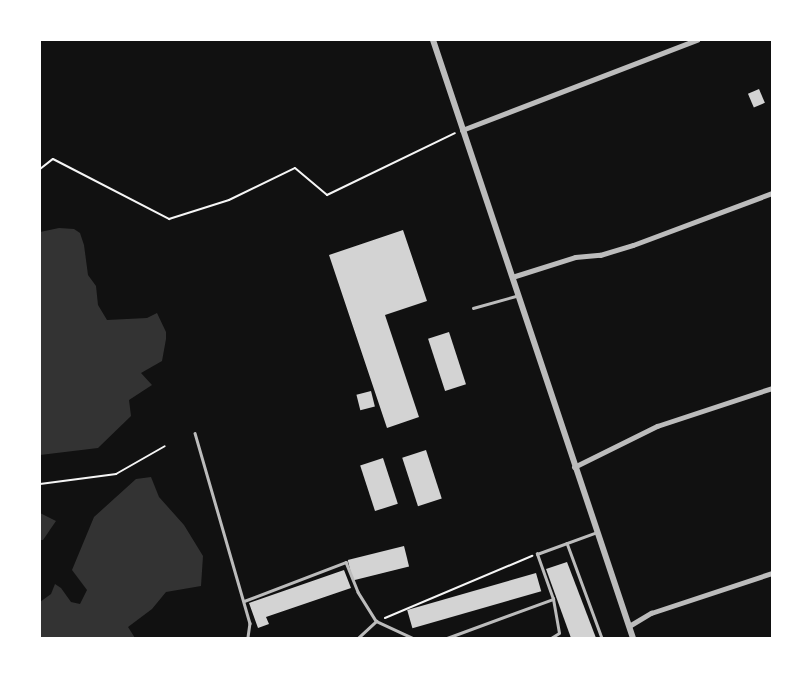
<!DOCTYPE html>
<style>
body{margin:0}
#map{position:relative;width:812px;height:678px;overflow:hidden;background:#111;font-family:Manrope,sans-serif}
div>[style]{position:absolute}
.water>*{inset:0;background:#333}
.building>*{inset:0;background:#d3d3d3;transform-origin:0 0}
.path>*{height:2px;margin:-1px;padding:0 1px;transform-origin:1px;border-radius:1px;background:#f5f5f5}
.service>*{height:2.5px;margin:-1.25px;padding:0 1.25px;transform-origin:1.25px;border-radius:1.25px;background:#bcbcbc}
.minor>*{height:5px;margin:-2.5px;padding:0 2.5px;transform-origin:2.5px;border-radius:2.5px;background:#bcbcbc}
.tertiary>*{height:6px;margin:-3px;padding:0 3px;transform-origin:3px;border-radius:3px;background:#bcbcbc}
span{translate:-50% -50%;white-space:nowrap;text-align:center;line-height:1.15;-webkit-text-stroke:4.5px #fff;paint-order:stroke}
.frame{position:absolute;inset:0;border:41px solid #fff;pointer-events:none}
</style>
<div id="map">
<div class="water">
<i style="clip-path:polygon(59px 228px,74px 229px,80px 233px,84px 245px,88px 275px,96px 286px,98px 305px,107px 320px,147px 318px,157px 313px,166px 332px,166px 339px,162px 361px,141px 373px,152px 385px,129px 400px,131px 416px,98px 448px,40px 455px,40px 232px)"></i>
<i style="clip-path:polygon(151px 477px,159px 497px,184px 525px,203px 556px,201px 586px,166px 592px,152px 609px,128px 627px,135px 638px,40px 638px,40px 602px,51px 594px,55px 584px,61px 588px,71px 602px,80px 604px,87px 590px,72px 570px,94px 517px,136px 479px)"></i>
<i style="clip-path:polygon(40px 513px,56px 521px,43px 540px,40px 540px)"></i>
</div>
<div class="building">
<i style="left:759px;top:89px;width:15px;height:12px;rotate:67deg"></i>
<i style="clip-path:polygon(403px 230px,427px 301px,385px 315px,419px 417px,387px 428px,329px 255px)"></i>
<i style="left:449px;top:332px;width:55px;height:22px;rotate:72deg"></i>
<i style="left:371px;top:391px;width:16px;height:15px;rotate:76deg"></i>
<i style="left:426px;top:450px;width:51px;height:25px;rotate:72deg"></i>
<i style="left:383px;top:458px;width:48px;height:24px;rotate:72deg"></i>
<i style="left:404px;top:546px;width:21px;height:58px;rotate:76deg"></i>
<i style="clip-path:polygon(567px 562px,596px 638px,571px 638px,546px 569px)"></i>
<i style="clip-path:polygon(344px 570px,351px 588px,266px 617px,269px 624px,258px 628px,249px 603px)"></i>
<i style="left:536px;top:573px;width:19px;height:134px;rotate:74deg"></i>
</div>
<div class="path">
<i style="left:40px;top:169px;width:16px;rotate:-38deg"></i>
<i style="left:53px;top:159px;width:131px;rotate:27.3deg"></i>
<i style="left:169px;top:219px;width:63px;rotate:-17.6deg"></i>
<i style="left:229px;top:200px;width:73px;rotate:-25.9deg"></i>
<i style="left:295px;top:168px;width:42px;rotate:40.2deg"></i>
<i style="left:327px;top:195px;width:142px;rotate:-25.8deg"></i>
<i style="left:40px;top:484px;width:77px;rotate:-7.5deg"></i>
<i style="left:116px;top:474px;width:56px;rotate:-29.7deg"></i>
<i style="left:385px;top:618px;width:160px;rotate:-22.9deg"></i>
</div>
<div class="service">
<i style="left:473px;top:308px;width:45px;rotate:-15.6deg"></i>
<i style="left:195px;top:433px;width:198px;rotate:73.9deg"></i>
<i style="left:250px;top:623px;width:15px;rotate:98deg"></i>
<i style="left:567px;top:543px;width:101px;rotate:69.8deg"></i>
<i style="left:244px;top:601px;width:109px;rotate:-20.9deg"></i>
<i style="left:346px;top:562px;width:32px;rotate:68deg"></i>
<i style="left:358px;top:592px;width:34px;rotate:58deg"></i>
<i style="left:376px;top:621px;width:41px;rotate:24.7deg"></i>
<i style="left:358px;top:638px;width:25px;rotate:-43deg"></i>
<i style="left:447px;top:638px;width:113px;rotate:-20.2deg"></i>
<i style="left:553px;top:599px;width:48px;rotate:-109.6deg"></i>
<i style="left:537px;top:554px;width:64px;rotate:-20.1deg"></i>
<i style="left:551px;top:638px;width:9px;rotate:-32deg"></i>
<i style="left:559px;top:633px;width:35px;rotate:-100deg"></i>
</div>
<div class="minor">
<i style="left:462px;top:130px;width:252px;rotate:-21deg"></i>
<i style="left:512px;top:277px;width:66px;rotate:-17.6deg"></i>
<i style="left:575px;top:257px;width:25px;rotate:-5deg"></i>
<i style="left:600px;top:255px;width:34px;rotate:-17deg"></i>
<i style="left:633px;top:245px;width:148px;rotate:-20.5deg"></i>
<i style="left:574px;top:467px;width:93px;rotate:-26.3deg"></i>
<i style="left:657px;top:426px;width:121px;rotate:-18.3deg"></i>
<i style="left:629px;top:626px;width:26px;rotate:-31deg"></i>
<i style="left:651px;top:613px;width:127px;rotate:-18.3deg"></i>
</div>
<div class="tertiary">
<i style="left:433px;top:40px;width:631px;rotate:71.51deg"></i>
</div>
<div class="frame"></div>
</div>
